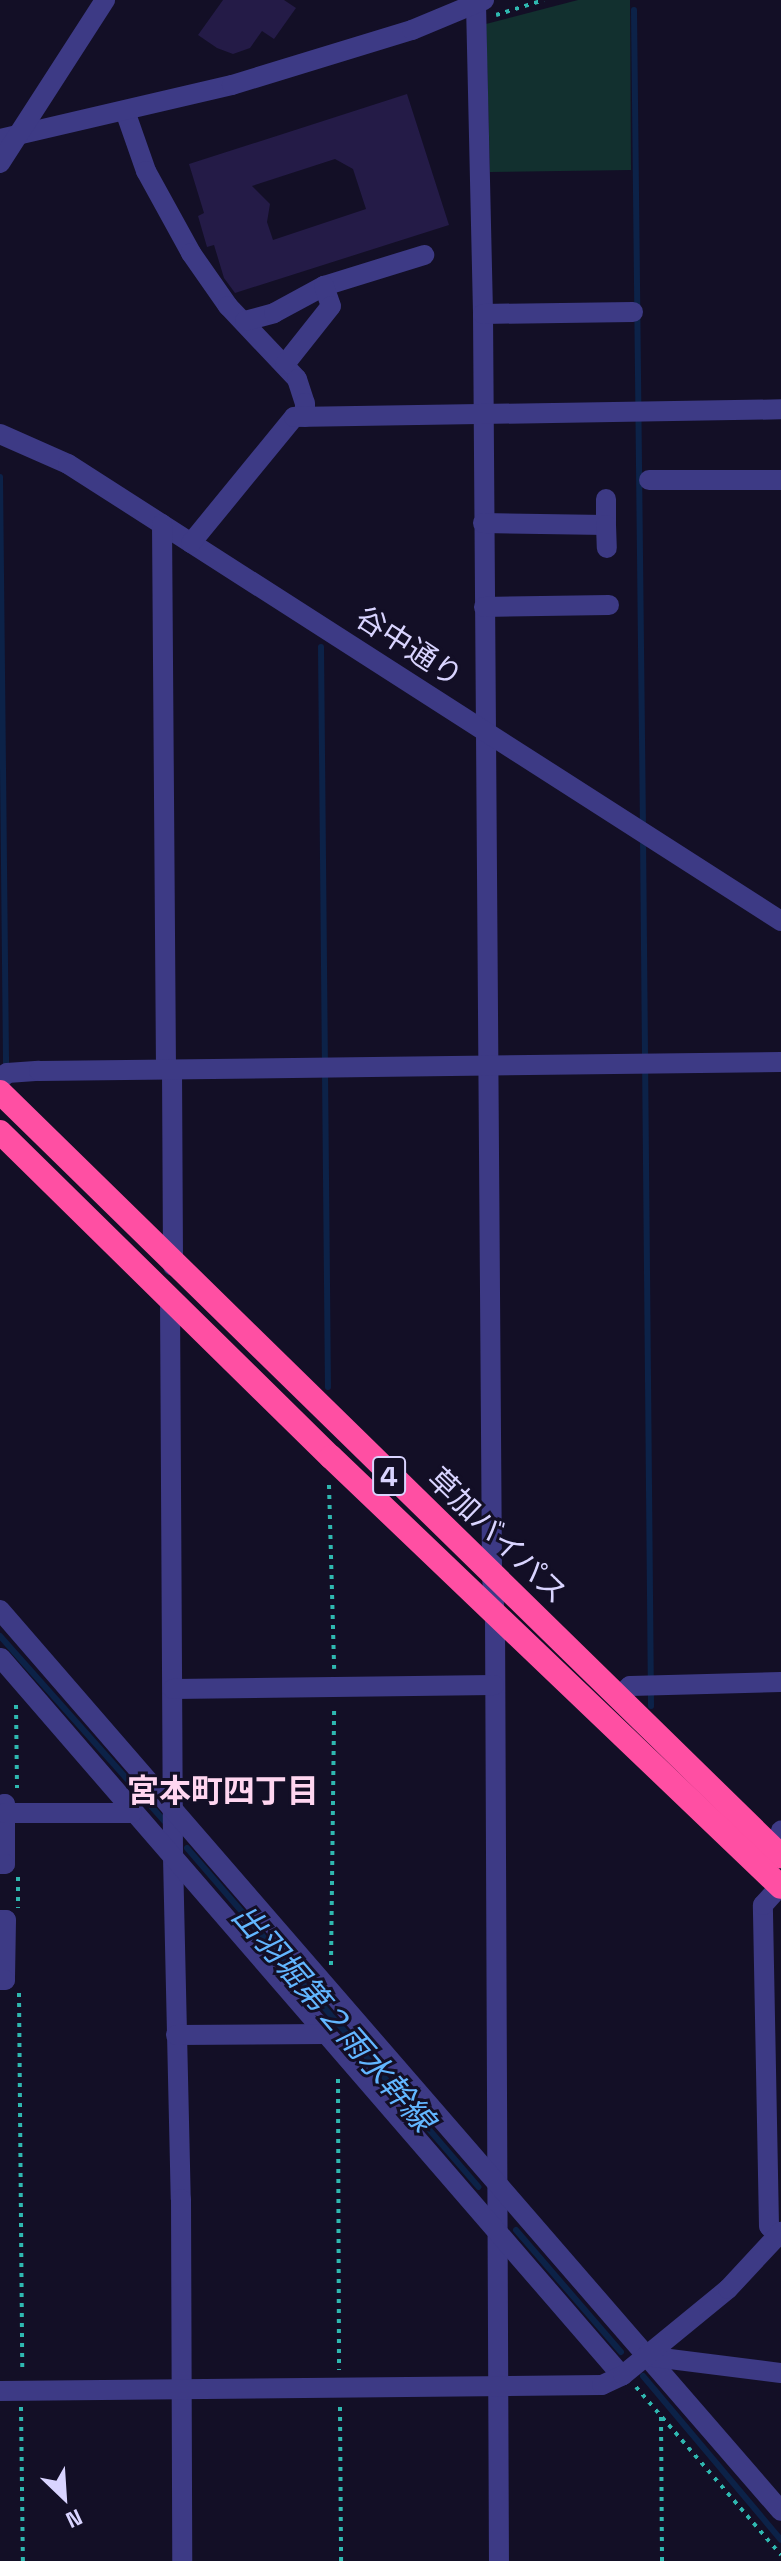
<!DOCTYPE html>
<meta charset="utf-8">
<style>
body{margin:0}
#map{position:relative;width:781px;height:2561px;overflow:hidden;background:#130f26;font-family:"Space Grotesk","Noto Sans JP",sans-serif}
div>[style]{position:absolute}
.green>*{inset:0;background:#12302f}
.stream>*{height:6px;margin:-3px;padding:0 3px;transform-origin:3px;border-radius:3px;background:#0c2248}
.building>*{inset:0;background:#241b47}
.path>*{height:4px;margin-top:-2px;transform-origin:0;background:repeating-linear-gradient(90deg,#2fb8b0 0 4px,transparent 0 10px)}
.minor>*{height:20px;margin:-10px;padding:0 10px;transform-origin:10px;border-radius:10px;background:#3d3a85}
.highway>*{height:24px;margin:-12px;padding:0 12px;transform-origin:12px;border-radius:12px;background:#ff4fa3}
span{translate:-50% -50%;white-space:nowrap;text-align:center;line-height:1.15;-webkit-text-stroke:6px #130f26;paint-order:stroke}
.shield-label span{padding:2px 6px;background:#130f26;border:2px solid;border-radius:6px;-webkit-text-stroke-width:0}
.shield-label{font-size:28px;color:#d9d4ff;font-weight:700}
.street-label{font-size:30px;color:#d9d4ff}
.neighbourhood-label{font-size:32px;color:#ffd6f0;font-weight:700}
.water-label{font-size:32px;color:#62b6ff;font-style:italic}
.north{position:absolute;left:24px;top:2457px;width:80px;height:80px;-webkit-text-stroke:6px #130f26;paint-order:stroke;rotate:155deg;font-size:22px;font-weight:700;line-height:32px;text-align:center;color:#d9d4ff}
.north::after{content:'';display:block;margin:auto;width:28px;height:36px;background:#d9d4ff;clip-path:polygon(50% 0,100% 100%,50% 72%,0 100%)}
</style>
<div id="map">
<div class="green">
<i style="clip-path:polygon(578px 0,630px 0,631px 170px,490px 172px,486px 24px)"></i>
</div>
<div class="stream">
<i style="left:634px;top:10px;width:817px;rotate:89.37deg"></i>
<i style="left:0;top:477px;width:586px;rotate:89.41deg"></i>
<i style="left:321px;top:647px;width:740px;rotate:89.46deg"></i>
<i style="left:643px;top:838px;width:868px;rotate:89.47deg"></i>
<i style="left:0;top:1636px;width:247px;rotate:48.4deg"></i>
<i style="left:187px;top:1848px;width:447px;rotate:49.3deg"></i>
<i style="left:516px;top:2230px;width:161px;rotate:49.3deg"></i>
<i style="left:643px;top:2376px;width:214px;rotate:49.9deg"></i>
</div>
<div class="building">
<i style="clip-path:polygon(223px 0,284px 0,296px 8px,274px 39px,262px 31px,250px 48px,233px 54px,217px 48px,198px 35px)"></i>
<i style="clip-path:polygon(evenodd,407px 94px,449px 225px,235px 293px,224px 278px,214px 245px,207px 247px,198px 216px,204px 213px,189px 164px,407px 94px,335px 159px,353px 169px,366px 209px,273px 240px,267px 222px,270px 204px,252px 186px,335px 159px)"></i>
</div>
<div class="path">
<i style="left:496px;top:15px;width:50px;rotate:-17.4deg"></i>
<i style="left:329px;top:1485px;width:184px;rotate:88.4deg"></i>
<i style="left:16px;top:1705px;width:83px;rotate:89.3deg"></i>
<i style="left:18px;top:1877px;width:31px;rotate:90deg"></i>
<i style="left:331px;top:1965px;width:260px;rotate:-89.3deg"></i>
<i style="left:19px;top:1993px;width:379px;rotate:89.5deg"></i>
<i style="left:338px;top:2079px;width:291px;rotate:89.8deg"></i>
<i style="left:636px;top:2387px;width:222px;rotate:49.2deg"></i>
<i style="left:21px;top:2407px;width:154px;rotate:89.3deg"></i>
<i style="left:340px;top:2407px;width:154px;rotate:89.6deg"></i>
<i style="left:661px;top:2417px;width:144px;rotate:89.6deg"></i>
</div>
<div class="minor">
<i style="left:476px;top:4px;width:310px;rotate:88.7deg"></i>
<i style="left:483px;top:314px;width:1262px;rotate:89.59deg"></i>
<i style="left:492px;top:1576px;width:39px;rotate:86deg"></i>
<i style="left:495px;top:1615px;width:946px;rotate:89.76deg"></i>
<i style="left:125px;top:111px;width:64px;rotate:70.7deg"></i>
<i style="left:146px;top:171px;width:94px;rotate:61.2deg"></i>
<i style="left:191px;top:253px;width:65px;rotate:55.1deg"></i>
<i style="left:228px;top:306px;width:100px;rotate:46.6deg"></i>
<i style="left:297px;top:379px;width:25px;rotate:72deg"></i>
<i style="left:305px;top:403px;width:14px;rotate:90deg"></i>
<i style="left:0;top:139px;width:238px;rotate:-13.1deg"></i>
<i style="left:232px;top:85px;width:188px;rotate:-17deg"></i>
<i style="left:412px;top:30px;width:78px;rotate:-22.6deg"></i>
<i style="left:0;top:163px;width:194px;rotate:-57.2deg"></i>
<i style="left:324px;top:286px;width:105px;rotate:-17.2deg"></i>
<i style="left:483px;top:314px;width:150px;rotate:-0.8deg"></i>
<i style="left:245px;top:321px;width:30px;rotate:-15deg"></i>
<i style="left:274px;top:313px;width:57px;rotate:-28.4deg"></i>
<i style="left:324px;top:286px;width:21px;rotate:71deg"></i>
<i style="left:331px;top:306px;width:74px;rotate:128.4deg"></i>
<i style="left:0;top:434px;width:74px;rotate:23.8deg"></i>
<i style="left:68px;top:464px;width:847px;rotate:32.66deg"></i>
<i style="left:649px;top:480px;width:132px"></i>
<i style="left:483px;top:523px;width:123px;rotate:0.9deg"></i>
<i style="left:606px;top:525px;width:26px;rotate:-90deg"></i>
<i style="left:162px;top:524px;width:545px;rotate:89.58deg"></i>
<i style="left:606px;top:525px;width:23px;rotate:88deg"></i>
<i style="left:191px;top:543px;width:163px;rotate:-50.7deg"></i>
<i style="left:294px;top:417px;width:487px;rotate:-0.9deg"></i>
<i style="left:484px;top:607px;width:125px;rotate:-0.9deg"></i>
<i style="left:172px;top:1069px;width:197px;rotate:89.7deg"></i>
<i style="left:0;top:1080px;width:10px;rotate:-45deg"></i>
<i style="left:7px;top:1073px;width:32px;rotate:-4deg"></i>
<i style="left:39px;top:1071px;width:742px;rotate:-0.69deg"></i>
<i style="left:170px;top:1299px;width:558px;rotate:89.69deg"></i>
<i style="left:173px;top:1857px;width:342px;rotate:88.7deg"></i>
<i style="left:181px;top:2199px;width:362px;rotate:89.8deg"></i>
<i style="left:0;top:1610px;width:1192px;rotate:49.08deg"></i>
<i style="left:1px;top:1658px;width:949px;rotate:49.14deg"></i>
<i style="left:173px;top:1689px;width:321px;rotate:-0.7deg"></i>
<i style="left:619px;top:1696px;width:15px;rotate:-42deg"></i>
<i style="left:630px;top:1686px;width:151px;rotate:-1.5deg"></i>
<i style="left:0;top:1805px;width:5px;rotate:-11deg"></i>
<i style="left:5px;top:1804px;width:60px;rotate:90deg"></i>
<i style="left:5px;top:1864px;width:5px;rotate:180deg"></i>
<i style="left:5px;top:1813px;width:127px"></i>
<i style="left:776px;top:1851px;width:21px;rotate:-76deg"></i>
<i style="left:0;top:1920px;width:6px"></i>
<i style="left:6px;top:1920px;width:60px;rotate:91deg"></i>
<i style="left:5px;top:1980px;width:5px;rotate:180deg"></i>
<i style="left:176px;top:2035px;width:149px;rotate:-0.4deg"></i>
<i style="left:778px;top:2236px;width:13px;rotate:-132deg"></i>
<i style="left:769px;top:2226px;width:321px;rotate:-91.1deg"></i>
<i style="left:763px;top:1905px;width:25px;rotate:-48deg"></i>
<i style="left:646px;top:2356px;width:136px;rotate:7.2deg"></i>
<i style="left:0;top:2391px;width:602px;rotate:-0.57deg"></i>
<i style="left:602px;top:2385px;width:23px;rotate:-25deg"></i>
<i style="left:623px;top:2375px;width:136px;rotate:-39.3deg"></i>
<i style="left:728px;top:2289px;width:78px;rotate:-47.1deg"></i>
</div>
<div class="highway">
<i style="left:0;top:1092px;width:1093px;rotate:44.37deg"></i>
<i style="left:0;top:1132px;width:464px;rotate:44.5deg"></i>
<i style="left:331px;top:1457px;width:622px;rotate:43.7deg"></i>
</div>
<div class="shield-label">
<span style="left:389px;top:1476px">4</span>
</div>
<div class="street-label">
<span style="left:409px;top:647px;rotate:33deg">谷中通り</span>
<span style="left:497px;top:1536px;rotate:44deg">草加バイパス</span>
</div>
<div class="neighbourhood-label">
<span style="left:223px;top:1791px">宮本町四丁目</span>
</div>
<div class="water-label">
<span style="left:333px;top:2018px;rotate:49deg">出羽堀第２雨水幹線</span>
</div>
<div class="north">N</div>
</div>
